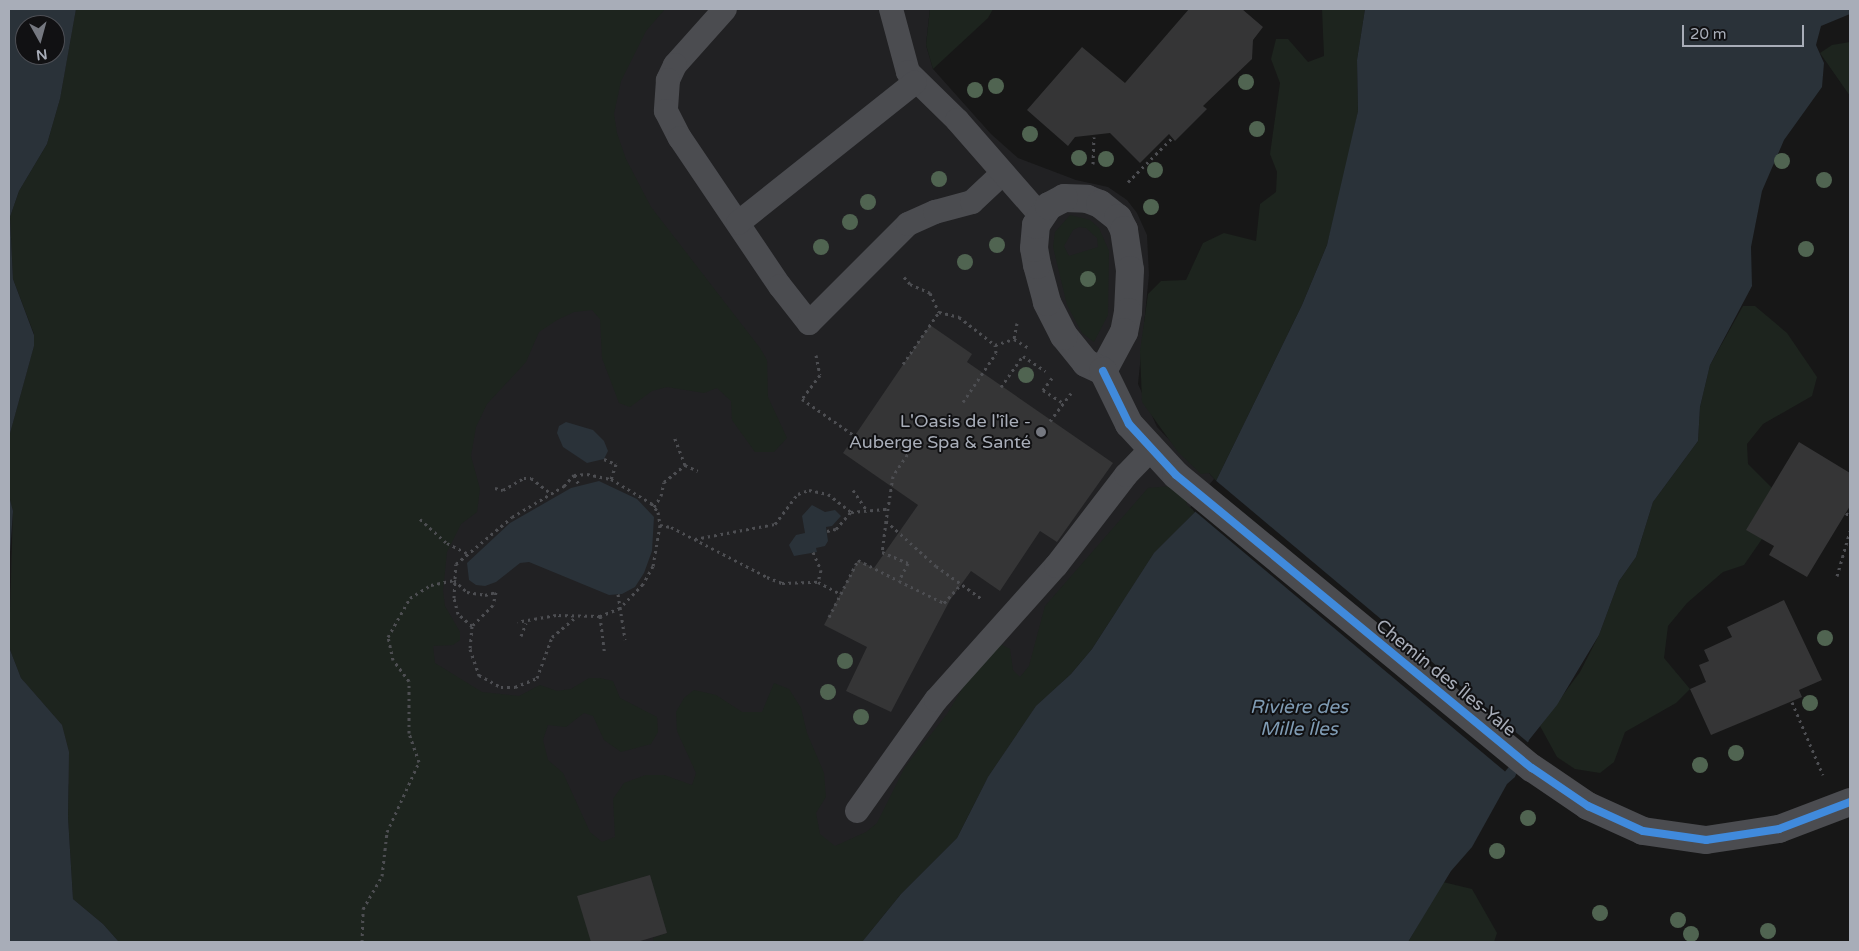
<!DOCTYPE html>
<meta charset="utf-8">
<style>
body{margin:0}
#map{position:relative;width:1859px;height:951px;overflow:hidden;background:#171717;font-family:"Varela Round",sans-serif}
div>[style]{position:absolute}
.built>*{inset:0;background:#212123}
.green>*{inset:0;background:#1d241e}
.water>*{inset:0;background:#2a3239}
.pier>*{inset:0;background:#171717;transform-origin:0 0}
.building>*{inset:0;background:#353536}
.path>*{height:3px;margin-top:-1.5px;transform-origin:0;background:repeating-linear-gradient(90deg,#4d4e52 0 2.5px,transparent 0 6.5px)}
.service>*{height:24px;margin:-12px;padding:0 12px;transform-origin:12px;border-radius:12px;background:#4b4c50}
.minor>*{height:28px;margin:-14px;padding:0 14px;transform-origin:14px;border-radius:14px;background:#4b4c50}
.cycleway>*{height:8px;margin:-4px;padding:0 4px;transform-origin:4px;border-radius:4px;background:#408adc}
.trees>*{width:16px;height:16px;margin:-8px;border-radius:50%;background:#506451}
.dots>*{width:14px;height:14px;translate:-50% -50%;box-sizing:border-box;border:2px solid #111113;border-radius:50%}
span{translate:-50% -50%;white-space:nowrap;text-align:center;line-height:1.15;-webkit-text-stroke:4px #111113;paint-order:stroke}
.poi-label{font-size:18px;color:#a8adb8}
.right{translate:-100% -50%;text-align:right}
.street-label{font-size:18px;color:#a8adb8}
.water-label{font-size:19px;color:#7f9bb3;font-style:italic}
.frame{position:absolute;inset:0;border:10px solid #a8adb8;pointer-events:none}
.north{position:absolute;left:15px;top:15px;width:50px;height:50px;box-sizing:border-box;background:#111113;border:1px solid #4d4f55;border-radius:50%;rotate:173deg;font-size:14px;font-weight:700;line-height:20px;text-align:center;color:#a8adb8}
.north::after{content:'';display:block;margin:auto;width:18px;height:22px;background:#757880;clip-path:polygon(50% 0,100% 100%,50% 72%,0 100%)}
.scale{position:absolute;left:1682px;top:25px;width:122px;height:22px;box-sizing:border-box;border:2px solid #a8adb8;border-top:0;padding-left:6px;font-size:15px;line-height:18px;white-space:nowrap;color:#a8adb8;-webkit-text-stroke:4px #111113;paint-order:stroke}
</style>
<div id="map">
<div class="built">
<i style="clip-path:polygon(76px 9px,930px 9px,926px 45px,933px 69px,991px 134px,1018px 158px,1076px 180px,1108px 187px,1127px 200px,1137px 213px,1147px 235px,1149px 275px,1138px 384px,1157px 427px,1201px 473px,1209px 473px,1216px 481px,862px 942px,119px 942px,70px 788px,9px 647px,13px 511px,9px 496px,9px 437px,34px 346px,60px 99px)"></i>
</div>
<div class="green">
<i style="clip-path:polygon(76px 9px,665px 9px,646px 31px,621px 81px,614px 114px,617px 133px,626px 159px,651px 207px,760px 348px,767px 360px,768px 397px,787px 438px,774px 452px,755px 452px,732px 420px,731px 401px,717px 388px,704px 393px,667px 387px,652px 391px,630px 407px,619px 403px,602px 358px,600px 319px,592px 310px,574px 312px,557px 320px,539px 332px,526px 362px,487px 404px,476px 427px,471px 456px,480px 489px,477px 512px,461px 524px,447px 552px,443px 591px,445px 606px,460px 632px,460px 640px,453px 645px,433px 646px,435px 663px,482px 692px,519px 696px,540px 685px,557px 691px,571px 689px,589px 678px,600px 678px,613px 681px,620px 698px,657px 717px,658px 732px,651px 744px,621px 752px,604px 740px,593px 716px,584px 713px,566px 727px,548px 725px,543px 740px,548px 760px,563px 773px,590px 832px,602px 842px,615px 837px,613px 799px,624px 783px,646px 775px,664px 775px,692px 785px,696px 773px,677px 731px,676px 712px,684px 698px,694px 690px,716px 695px,742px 712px,762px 712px,774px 683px,789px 689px,801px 708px,807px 733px,824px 773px,826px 797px,816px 813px,820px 834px,835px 846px,866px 832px,877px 823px,905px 767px,947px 714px,965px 684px,1000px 644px,1010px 649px,1013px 670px,1020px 677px,1029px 666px,1045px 606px,1148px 488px,1171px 486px,1190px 498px,1186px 504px,1195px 512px,1154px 553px,1092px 649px,1071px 674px,1036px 706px,988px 777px,957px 838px,901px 894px,862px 942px,654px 942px,653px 938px,667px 933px,650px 875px,578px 896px,591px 942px,119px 942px,103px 924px,73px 899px,68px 817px,69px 752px,62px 725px,21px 678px,9px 647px,13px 511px,9px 496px,9px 437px,34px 346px,34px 334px,13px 279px,10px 217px,19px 191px,47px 144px,60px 99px)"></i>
<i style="clip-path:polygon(930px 9px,993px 9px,988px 18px,933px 69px,926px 45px)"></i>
<i style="clip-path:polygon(1322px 9px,1365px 9px,1357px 60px,1358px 111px,1343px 184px,1327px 245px,1302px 305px,1216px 481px,1209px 473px,1201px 474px,1178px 452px,1142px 402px,1140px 351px,1148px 294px,1161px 281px,1186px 280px,1203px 243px,1224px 233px,1256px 241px,1260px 204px,1276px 192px,1277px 172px,1270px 154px,1280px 83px,1271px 59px,1276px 39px,1288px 39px,1308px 62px,1324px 56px)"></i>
<i style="clip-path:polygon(1850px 42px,1850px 96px,1820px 53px,1832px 45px)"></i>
<i style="clip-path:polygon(evenodd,1070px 215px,1090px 220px,1099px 228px,1109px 251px,1108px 315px,1094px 342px,1082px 333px,1067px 305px,1053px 247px,1055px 232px,1070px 215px,1079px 227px,1086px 228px,1097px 238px,1098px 247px,1069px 256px,1064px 246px,1073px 230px,1079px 227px)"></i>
<i style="clip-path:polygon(1743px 306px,1755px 306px,1787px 333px,1817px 377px,1812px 396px,1763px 424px,1747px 444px,1748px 464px,1772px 488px,1762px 539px,1744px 565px,1723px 572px,1687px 603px,1668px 626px,1664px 658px,1690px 689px,1676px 703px,1625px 732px,1614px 762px,1600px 773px,1575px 769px,1557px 757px,1540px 726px,1580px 672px,1599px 635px,1619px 581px,1636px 557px,1653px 502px,1698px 441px,1700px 407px,1710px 365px)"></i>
<i style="clip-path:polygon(1443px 882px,1472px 889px,1497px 933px,1494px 942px,1408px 942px)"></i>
</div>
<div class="water">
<i style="clip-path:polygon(evenodd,9px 9px,76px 9px,60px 99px,47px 144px,19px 191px,10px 217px,13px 279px,34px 335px,34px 346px,9px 437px,9px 9px,25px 25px,55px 25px,55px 55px,25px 55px,25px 25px)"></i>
<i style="clip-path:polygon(1365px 9px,1850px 9px,1850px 14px,1821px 26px,1816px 45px,1824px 63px,1822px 87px,1784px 140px,1762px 191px,1751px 247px,1752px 286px,1710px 365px,1700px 407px,1698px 441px,1653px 502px,1636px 557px,1619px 581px,1599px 635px,1557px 705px,1529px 740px,1515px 777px,1507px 784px,1472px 847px,1451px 871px,1408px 942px,862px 942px,901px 894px,957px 838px,988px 777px,1036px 706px,1071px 674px,1092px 649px,1154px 553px,1195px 512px,1216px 481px,1302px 305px,1327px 245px,1358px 111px,1357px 60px)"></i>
<i style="clip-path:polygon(566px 422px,593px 430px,604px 441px,608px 451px,604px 459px,587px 463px,563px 447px,557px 433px,559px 426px)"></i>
<i style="clip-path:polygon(599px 481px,637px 499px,654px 517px,652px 551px,644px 573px,635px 587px,622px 594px,609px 595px,529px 562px,520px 563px,496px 582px,485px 586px,476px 585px,469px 580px,467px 563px,510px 523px,571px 488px)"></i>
<i style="clip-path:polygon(9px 496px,13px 511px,9px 566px)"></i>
<i style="clip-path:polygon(812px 505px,825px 512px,835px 510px,841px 516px,832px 526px,826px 527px,828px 541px,825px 546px,816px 548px,817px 552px,794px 556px,789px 545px,796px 535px,805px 533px,802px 516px)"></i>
<i style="clip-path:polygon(9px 647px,21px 678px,62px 725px,69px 752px,68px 817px,73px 899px,103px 924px,119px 942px,9px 942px)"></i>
</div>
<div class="pier">
<i style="left:1214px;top:479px;width:411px;height:37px;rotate:40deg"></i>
</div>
<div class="building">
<i style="clip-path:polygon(1189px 9px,1242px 9px,1263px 27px,1253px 40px,1252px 59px,1203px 106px,1207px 109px,1175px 141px,1169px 134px,1140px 163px,1110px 133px,1075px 137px,1068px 146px,1027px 110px,1082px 47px,1125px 83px)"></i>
<i style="clip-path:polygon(930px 325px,972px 354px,967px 362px,1113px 463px,1057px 542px,1040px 531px,1000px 591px,971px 571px,950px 600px,891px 712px,846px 691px,867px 647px,824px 625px,858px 560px,874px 568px,918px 505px,843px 453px)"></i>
<i style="clip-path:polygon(1799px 442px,1850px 473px,1850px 506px,1807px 577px,1769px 555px,1774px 546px,1746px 530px)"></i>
<i style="clip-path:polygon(1784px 600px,1822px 680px,1799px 690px,1802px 697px,1711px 735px,1690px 689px,1706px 682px,1699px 665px,1709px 661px,1704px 650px,1732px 637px,1727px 627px)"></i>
<i style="clip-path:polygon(650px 875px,667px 933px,637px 942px,591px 942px,577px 896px)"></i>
</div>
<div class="path">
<i style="left:1093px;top:164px;width:27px;rotate:-88deg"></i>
<i style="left:1128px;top:182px;width:62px;rotate:-45deg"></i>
<i style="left:904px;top:277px;width:9px;rotate:49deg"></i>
<i style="left:910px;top:284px;width:22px;rotate:24deg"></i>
<i style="left:930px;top:293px;width:21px;rotate:65deg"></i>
<i style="left:939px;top:312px;width:21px;rotate:14deg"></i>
<i style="left:959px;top:317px;width:46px;rotate:37.9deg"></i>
<i style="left:995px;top:345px;width:20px;rotate:-18deg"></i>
<i style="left:1017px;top:323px;width:16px;rotate:101deg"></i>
<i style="left:1014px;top:339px;width:17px;rotate:31deg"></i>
<i style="left:816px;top:355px;width:20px;rotate:79deg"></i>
<i style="left:820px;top:375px;width:30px;rotate:127deg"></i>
<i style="left:802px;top:399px;width:65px;rotate:34.9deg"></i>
<i style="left:903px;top:364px;width:63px;rotate:-55.3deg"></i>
<i style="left:1052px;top:378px;width:15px;rotate:127deg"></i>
<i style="left:1043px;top:390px;width:24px;rotate:33deg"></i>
<i style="left:1001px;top:387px;width:38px;rotate:-55deg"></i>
<i style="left:1023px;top:356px;width:27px;rotate:34deg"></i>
<i style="left:963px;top:402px;width:59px;rotate:-56deg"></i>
<i style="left:996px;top:353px;width:8px;rotate:-97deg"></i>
<i style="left:1050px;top:421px;width:35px;rotate:-53deg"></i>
<i style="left:911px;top:449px;width:32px;rotate:124deg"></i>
<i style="left:893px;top:476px;width:46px;rotate:98.8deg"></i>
<i style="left:886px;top:521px;width:67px;rotate:42deg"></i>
<i style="left:936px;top:566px;width:57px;rotate:35.7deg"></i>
<i style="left:604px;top:459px;width:13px;rotate:23deg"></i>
<i style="left:616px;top:464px;width:16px;rotate:108deg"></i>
<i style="left:685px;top:465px;width:14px;rotate:25deg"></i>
<i style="left:574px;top:475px;width:11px;rotate:63deg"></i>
<i style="left:495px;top:488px;width:8px;rotate:14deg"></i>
<i style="left:503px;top:490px;width:24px;rotate:-30deg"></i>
<i style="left:524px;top:478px;width:7px"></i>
<i style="left:531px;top:478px;width:23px;rotate:38deg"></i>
<i style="left:853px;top:490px;width:25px;rotate:56deg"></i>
<i style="left:654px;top:507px;width:13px;rotate:-58deg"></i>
<i style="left:661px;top:496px;width:14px;rotate:-78deg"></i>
<i style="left:664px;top:482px;width:27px;rotate:-39deg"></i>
<i style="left:685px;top:465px;width:31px;rotate:-111deg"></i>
<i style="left:1846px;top:513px;width:5px;rotate:37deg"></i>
<i style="left:420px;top:519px;width:36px;rotate:42deg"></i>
<i style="left:447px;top:543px;width:22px;rotate:27deg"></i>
<i style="left:886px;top:521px;width:31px;rotate:97deg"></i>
<i style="left:882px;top:552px;width:28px;rotate:23deg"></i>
<i style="left:908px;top:563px;width:20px;rotate:117deg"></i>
<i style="left:899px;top:581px;width:50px;rotate:26.1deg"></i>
<i style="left:944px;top:603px;width:25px;rotate:-48deg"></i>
<i style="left:660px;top:525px;width:11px;rotate:10deg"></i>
<i style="left:671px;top:527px;width:108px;rotate:27.5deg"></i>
<i style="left:767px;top:577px;width:16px;rotate:22deg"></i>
<i style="left:782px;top:583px;width:36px;rotate:-2deg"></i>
<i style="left:818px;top:582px;width:26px;rotate:28deg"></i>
<i style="left:827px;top:531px;width:9px;rotate:-13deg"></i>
<i style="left:836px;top:529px;width:23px;rotate:-49deg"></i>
<i style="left:695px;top:539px;width:81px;rotate:-10.6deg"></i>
<i style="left:775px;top:524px;width:38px;rotate:-53deg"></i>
<i style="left:798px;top:494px;width:12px;rotate:-20deg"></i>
<i style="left:809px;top:490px;width:19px;rotate:12deg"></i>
<i style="left:828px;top:494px;width:29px;rotate:38deg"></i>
<i style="left:851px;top:512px;width:37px;rotate:-5deg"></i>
<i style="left:813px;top:552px;width:20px;rotate:66deg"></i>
<i style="left:821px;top:570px;width:12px;rotate:104deg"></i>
<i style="left:1837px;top:576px;width:47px;rotate:-73.9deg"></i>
<i style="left:454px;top:580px;width:18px;rotate:43deg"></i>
<i style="left:467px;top:592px;width:18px;rotate:9deg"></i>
<i style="left:485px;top:595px;width:11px;rotate:-15deg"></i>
<i style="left:496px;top:592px;width:13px;rotate:103deg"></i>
<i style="left:493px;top:605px;width:30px;rotate:135deg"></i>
<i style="left:472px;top:626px;width:23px;rotate:95deg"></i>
<i style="left:470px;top:649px;width:28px;rotate:71deg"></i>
<i style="left:479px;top:675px;width:25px;rotate:29deg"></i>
<i style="left:501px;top:687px;width:14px"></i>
<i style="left:515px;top:687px;width:24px;rotate:-22deg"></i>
<i style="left:537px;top:678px;width:44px;rotate:-69.9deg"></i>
<i style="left:552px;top:637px;width:31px;rotate:-40deg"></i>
<i style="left:618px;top:594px;width:46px;rotate:81.2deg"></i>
<i style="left:600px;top:616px;width:38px;rotate:83deg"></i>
<i style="left:829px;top:617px;width:64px;rotate:-63deg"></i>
<i style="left:858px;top:560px;width:46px;rotate:27.1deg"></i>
<i style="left:472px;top:626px;width:18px;rotate:-139deg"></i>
<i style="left:458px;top:614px;width:16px;rotate:-104deg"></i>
<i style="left:454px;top:598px;width:34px;rotate:-87deg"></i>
<i style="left:456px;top:564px;width:73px;rotate:-40deg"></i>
<i style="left:512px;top:517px;width:61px;rotate:-30.8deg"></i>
<i style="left:564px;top:486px;width:15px;rotate:-48deg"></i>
<i style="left:574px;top:475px;width:13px;rotate:-4deg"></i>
<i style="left:587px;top:474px;width:25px;rotate:12deg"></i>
<i style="left:611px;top:479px;width:47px;rotate:31deg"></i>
<i style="left:651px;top:503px;width:11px;rotate:52deg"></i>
<i style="left:658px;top:512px;width:13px;rotate:81deg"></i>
<i style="left:660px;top:525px;width:42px;rotate:99.7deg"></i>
<i style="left:653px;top:566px;width:21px;rotate:119deg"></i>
<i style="left:643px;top:584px;width:33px;rotate:134deg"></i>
<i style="left:620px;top:608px;width:22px;rotate:158deg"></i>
<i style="left:600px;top:616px;width:44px;rotate:-178.7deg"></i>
<i style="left:556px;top:615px;width:39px;rotate:170deg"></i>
<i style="left:521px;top:636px;width:14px;rotate:-69deg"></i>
<i style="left:1792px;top:702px;width:79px;rotate:67deg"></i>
<i style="left:362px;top:942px;width:33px;rotate:-88deg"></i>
<i style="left:363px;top:909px;width:38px;rotate:-60deg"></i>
<i style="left:382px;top:876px;width:44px;rotate:-83.5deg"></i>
<i style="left:387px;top:832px;width:77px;rotate:-65.4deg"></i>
<i style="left:419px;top:762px;width:31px;rotate:-109deg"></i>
<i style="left:409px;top:733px;width:52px;rotate:-90deg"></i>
<i style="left:409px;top:681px;width:26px;rotate:-127deg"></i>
<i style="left:393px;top:660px;width:24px;rotate:-102deg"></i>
<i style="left:388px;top:637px;width:45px;rotate:-60.6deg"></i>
<i style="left:410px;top:598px;width:25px;rotate:-32deg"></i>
<i style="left:431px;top:585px;width:24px;rotate:-12deg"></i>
</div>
<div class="service">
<i style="left:725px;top:9px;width:75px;rotate:131.8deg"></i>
<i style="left:675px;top:65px;width:17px;rotate:115deg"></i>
<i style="left:668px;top:80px;width:31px;rotate:94deg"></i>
<i style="left:666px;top:111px;width:30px;rotate:63deg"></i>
<i style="left:680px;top:138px;width:179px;rotate:56deg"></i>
<i style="left:780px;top:286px;width:47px;rotate:51.9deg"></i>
<i style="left:809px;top:323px;width:140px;rotate:-45deg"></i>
<i style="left:908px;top:224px;width:30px;rotate:-24deg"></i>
<i style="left:935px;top:212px;width:38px;rotate:-15deg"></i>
<i style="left:972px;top:202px;width:42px;rotate:-43.1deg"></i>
<i style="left:891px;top:9px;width:65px;rotate:74.9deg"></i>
<i style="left:908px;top:72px;width:69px;rotate:44.4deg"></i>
<i style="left:957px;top:120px;width:128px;rotate:48.8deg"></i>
<i style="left:738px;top:223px;width:226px;rotate:-38.5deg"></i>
<i style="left:857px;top:811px;width:136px;rotate:-54.6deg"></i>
<i style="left:936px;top:700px;width:180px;rotate:-48.2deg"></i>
<i style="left:1056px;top:566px;width:115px;rotate:-52.4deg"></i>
<i style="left:1126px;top:475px;width:35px;rotate:-46deg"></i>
</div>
<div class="minor">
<i style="left:1064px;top:198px;width:23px;rotate:2deg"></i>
<i style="left:1087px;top:199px;width:14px;rotate:21deg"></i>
<i style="left:1100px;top:204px;width:23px;rotate:38deg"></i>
<i style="left:1118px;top:218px;width:13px;rotate:63deg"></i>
<i style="left:1124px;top:230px;width:40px;rotate:81.5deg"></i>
<i style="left:1130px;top:270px;width:42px;rotate:92.7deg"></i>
<i style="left:1128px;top:312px;width:20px;rotate:101deg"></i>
<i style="left:1124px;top:332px;width:44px;rotate:118.3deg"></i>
<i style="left:1103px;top:371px;width:19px;rotate:-155deg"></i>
<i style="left:1086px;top:363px;width:35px;rotate:-129deg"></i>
<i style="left:1064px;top:336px;width:38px;rotate:-117deg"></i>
<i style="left:1047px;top:302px;width:38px;rotate:-105deg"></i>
<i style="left:1037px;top:265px;width:17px;rotate:-100deg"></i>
<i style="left:1034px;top:248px;width:23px;rotate:-85deg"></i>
<i style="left:1036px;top:225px;width:23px;rotate:-56deg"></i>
<i style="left:1049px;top:206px;width:17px;rotate:-28deg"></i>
<i style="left:1103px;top:371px;width:59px;rotate:63.9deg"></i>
<i style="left:1129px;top:424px;width:69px;rotate:47.3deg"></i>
<i style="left:1176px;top:475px;width:461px;rotate:39.5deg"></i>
<i style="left:1532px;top:768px;width:68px;rotate:34.2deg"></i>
<i style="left:1588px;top:806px;width:60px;rotate:24.4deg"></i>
<i style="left:1643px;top:831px;width:64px;rotate:8.1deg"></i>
<i style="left:1706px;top:840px;width:74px;rotate:-8.6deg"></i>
<i style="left:1779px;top:829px;width:76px;rotate:-20.8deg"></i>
</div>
<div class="cycleway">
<i style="left:1103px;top:371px;width:59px;rotate:63.9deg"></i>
<i style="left:1129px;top:424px;width:69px;rotate:47.3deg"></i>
<i style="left:1176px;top:475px;width:461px;rotate:39.5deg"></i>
<i style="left:1532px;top:768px;width:68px;rotate:34.2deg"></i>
<i style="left:1588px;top:806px;width:60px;rotate:24.4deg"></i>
<i style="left:1643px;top:831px;width:64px;rotate:8.1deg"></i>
<i style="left:1706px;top:840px;width:74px;rotate:-8.6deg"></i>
<i style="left:1779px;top:829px;width:76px;rotate:-20.8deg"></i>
</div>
<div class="trees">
<i style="left:1246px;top:82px"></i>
<i style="left:996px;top:86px"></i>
<i style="left:975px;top:90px"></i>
<i style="left:1257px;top:129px"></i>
<i style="left:1030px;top:134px"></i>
<i style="left:1079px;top:158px"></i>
<i style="left:1106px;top:159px"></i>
<i style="left:1782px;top:161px"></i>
<i style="left:1155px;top:170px"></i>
<i style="left:939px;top:179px"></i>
<i style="left:1824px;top:180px"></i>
<i style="left:868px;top:202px"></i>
<i style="left:1151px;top:207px"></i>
<i style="left:850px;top:222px"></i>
<i style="left:997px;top:245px"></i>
<i style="left:821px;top:247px"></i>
<i style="left:1806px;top:249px"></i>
<i style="left:965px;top:262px"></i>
<i style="left:1088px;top:279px"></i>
<i style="left:1026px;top:375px"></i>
<i style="left:1825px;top:638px"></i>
<i style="left:845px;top:661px"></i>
<i style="left:828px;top:692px"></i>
<i style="left:1810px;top:703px"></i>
<i style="left:861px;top:717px"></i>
<i style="left:1736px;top:753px"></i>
<i style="left:1700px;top:765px"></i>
<i style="left:1528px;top:818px"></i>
<i style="left:1497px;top:851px"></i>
<i style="left:1600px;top:913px"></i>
<i style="left:1678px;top:920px"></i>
<i style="left:1768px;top:931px"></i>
<i style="left:1691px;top:934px"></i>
</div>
<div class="dots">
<i style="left:1041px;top:432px;background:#757880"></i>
</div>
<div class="poi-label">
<span class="right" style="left:1031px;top:432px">L'Oasis de l'île -<br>Auberge Spa &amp; Santé</span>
</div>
<div class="street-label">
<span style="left:1446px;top:678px;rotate:39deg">Chemin des Îles-Yale</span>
</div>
<div class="water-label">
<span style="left:1299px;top:719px">Rivière des<br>Mille Îles</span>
</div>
<div class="frame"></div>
<div class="north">N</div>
<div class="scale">20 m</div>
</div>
